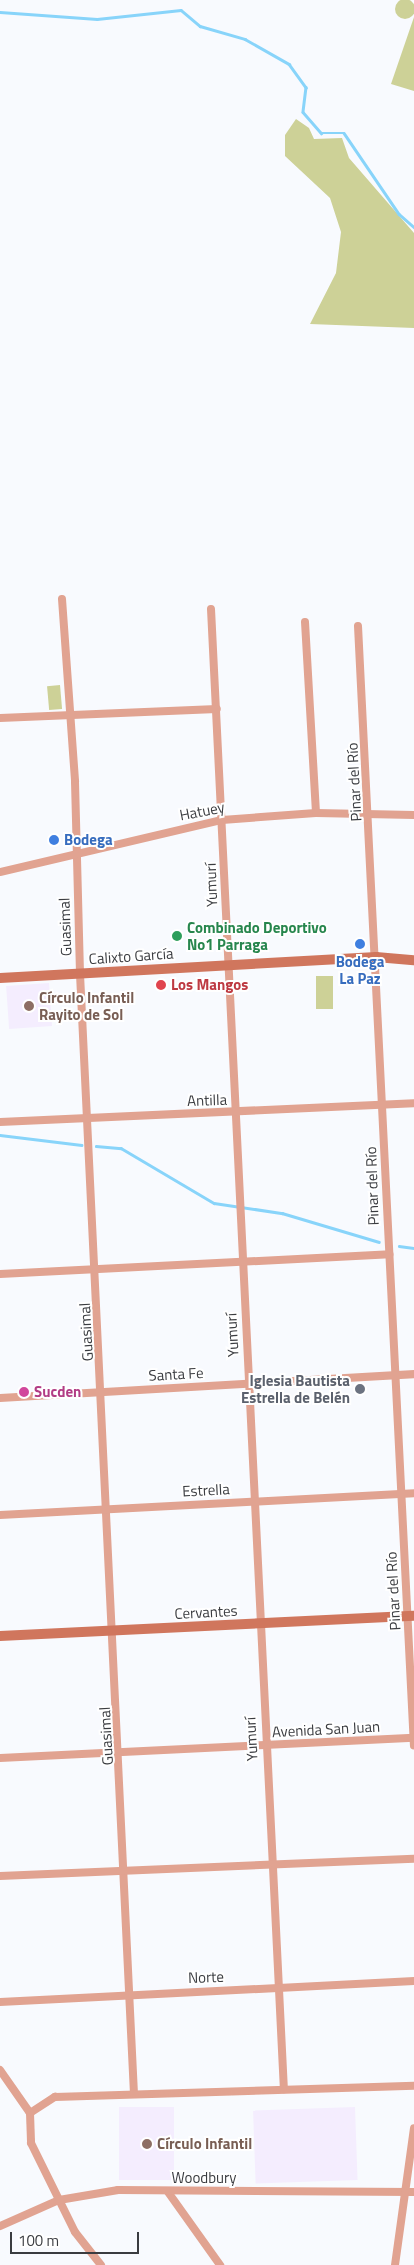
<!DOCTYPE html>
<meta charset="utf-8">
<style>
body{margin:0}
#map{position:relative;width:414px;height:2265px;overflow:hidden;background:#f8fafe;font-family:"Titillium Web",sans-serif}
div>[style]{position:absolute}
.education>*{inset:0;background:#f4edfe;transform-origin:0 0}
.green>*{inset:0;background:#cdd197;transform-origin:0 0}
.round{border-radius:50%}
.stream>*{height:2.5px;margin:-1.25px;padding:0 1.25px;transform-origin:1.25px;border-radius:1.25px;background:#88d4fa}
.street>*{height:8px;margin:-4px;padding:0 4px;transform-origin:4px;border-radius:4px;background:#e1a391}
.secondary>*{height:10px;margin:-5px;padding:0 5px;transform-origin:5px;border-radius:5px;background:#d0765d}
.dots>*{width:14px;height:14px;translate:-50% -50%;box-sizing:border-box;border:2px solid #fff;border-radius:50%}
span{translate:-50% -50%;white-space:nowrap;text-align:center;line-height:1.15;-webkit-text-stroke:4px #fff;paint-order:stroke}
.street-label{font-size:15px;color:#3a3c40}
.shop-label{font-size:15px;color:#366cbe;font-weight:700}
.left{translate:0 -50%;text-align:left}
.leisure-label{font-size:15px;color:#27864d;font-weight:700}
.health-label{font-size:15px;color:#be3a42;font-weight:700}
.education-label{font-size:15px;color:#785e54;font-weight:700}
.worship-label{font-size:15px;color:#5b616d;font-weight:700}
.right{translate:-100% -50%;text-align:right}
.hotel-label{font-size:15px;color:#b23c85;font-weight:700}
.scale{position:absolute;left:10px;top:2232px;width:129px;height:22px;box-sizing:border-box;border:2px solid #3a3c40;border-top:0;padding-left:6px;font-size:15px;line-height:18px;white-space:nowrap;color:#3a3c40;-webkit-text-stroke:4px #fff;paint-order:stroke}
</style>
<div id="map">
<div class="education">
<i style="left:49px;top:983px;width:43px;height:43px;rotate:86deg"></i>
<i style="left:119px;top:2107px;width:55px;height:73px"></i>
<i style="left:355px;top:2107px;width:73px;height:102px;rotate:88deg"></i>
</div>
<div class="green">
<i class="round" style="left:395px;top:-1px;width:20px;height:20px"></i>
<i style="clip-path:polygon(414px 17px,414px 91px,391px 84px)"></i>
<i style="clip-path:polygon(296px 119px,309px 128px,314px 139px,342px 138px,349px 158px,414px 233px,414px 328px,310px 324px,336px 273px,341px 232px,330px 198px,285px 156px,285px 135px)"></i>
<i style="left:60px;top:685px;width:24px;height:13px;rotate:85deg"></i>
<i style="left:316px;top:976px;width:17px;height:33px"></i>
</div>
<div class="stream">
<i style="left:0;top:12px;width:97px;rotate:4.1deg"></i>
<i style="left:97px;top:19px;width:84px;rotate:-6.1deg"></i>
<i style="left:181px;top:10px;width:25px;rotate:40deg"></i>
<i style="left:200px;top:26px;width:47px;rotate:16.1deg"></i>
<i style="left:245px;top:39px;width:51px;rotate:29.6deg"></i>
<i style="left:289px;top:64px;width:29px;rotate:54deg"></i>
<i style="left:306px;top:87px;width:25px;rotate:97deg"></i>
<i style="left:303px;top:112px;width:28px;rotate:49deg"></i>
<i style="left:321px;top:133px;width:23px"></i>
<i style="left:344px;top:133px;width:98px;rotate:55.8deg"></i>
<i style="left:399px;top:214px;width:20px;rotate:41deg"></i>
<i style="left:0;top:1135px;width:82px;rotate:7deg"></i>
<i style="left:96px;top:1146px;width:25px;rotate:5deg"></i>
<i style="left:121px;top:1148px;width:108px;rotate:30.6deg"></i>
<i style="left:214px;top:1203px;width:69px;rotate:8.4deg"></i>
<i style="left:282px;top:1213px;width:101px;rotate:16.6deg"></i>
<i style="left:399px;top:1246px;width:15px;rotate:8deg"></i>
</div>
<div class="street">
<i style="left:62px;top:599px;width:183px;rotate:85.9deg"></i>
<i style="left:75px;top:782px;width:192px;rotate:88.5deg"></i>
<i style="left:80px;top:974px;width:1120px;rotate:87.24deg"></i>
<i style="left:211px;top:609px;width:1482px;rotate:87.18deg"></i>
<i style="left:305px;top:622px;width:191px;rotate:86.7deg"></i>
<i style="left:358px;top:626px;width:1121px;rotate:87.14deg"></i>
<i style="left:0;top:718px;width:217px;rotate:-2.4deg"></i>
<i style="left:0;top:872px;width:228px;rotate:-13.2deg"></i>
<i style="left:222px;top:820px;width:94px;rotate:-4.3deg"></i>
<i style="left:316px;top:813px;width:98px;rotate:1.2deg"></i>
<i style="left:0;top:1122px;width:414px;rotate:-2.6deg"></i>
<i style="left:0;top:1274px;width:390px;rotate:-2.9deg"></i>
<i style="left:0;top:1398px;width:415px;rotate:-3.3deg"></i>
<i style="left:0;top:1515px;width:415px;rotate:-3deg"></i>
<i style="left:0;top:1758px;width:414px;rotate:-2.8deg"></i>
<i style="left:0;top:1876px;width:414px;rotate:-2.4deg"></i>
<i style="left:0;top:2002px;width:415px;rotate:-2.9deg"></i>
<i style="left:0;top:2070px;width:52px;rotate:55.1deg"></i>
<i style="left:30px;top:2113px;width:30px;rotate:-33deg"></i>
<i style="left:55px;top:2097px;width:359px;rotate:-1.8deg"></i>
<i style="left:30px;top:2113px;width:30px;rotate:88deg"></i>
<i style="left:31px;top:2143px;width:99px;rotate:63.7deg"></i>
<i style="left:75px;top:2232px;width:42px;rotate:51.8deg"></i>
<i style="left:168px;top:2192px;width:90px;rotate:54.5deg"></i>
<i style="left:0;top:2226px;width:64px;rotate:-23.8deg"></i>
<i style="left:59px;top:2200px;width:60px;rotate:-9.6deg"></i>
<i style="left:118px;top:2190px;width:296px;rotate:0.4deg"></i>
<i style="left:395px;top:2265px;width:138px;rotate:-82.1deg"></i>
</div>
<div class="secondary">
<i style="left:0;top:978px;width:377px;rotate:-3.2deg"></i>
<i style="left:376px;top:957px;width:38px;rotate:5deg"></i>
<i style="left:0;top:1636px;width:414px;rotate:-2.8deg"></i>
</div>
<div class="dots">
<i style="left:54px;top:840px;background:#3f7fe0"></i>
<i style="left:177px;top:936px;background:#2e9e5b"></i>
<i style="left:360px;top:944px;background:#3f7fe0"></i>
<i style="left:161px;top:985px;background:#e0444e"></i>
<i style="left:29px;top:1006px;background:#8d6e63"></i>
<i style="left:360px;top:1389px;background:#6b7280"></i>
<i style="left:24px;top:1392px;background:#d1479c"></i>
<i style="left:147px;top:2144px;background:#8d6e63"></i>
</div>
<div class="street-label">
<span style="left:354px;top:782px;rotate:-93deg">Pinar del Río</span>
<span style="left:202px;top:811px;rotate:-11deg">Hatuey</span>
<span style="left:211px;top:885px;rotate:-92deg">Yumurí</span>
<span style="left:65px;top:927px;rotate:-92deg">Guasimal</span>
<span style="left:131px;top:956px;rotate:-4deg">Calixto García</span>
<span style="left:207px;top:1100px;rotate:-2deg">Antilla</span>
<span style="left:372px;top:1186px;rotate:-92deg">Pinar del Río</span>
<span style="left:86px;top:1332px;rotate:-93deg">Guasimal</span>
<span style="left:232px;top:1335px;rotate:-93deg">Yumurí</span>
<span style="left:176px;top:1374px;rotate:-3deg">Santa Fe</span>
<span style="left:206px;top:1490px;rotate:-3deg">Estrella</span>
<span style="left:393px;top:1591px;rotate:-93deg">Pinar del Río</span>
<span style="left:206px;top:1612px;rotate:-3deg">Cervantes</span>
<span style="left:326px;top:1729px;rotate:-3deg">Avenida San Juan</span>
<span style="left:106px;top:1736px;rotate:-93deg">Guasimal</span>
<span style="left:251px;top:1739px;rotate:-93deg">Yumurí</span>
<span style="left:206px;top:1977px;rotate:-2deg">Norte</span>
<span style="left:204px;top:2178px">Woodbury</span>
</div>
<div class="shop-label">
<span class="left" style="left:64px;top:840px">Bodega</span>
<span style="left:360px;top:970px">Bodega<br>La Paz</span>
</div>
<div class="leisure-label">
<span class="left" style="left:187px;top:936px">Combinado Deportivo<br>No1 Parraga</span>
</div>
<div class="health-label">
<span class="left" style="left:171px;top:985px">Los Mangos</span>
</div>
<div class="education-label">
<span class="left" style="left:39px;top:1006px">Círculo Infantil<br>Rayito de Sol</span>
<span class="left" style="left:157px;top:2144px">Círculo Infantil</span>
</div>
<div class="worship-label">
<span class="right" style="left:350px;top:1389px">Iglesia Bautista<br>Estrella de Belén</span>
</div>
<div class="hotel-label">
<span class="left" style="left:34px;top:1392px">Sucden</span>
</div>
<div class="scale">100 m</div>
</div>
